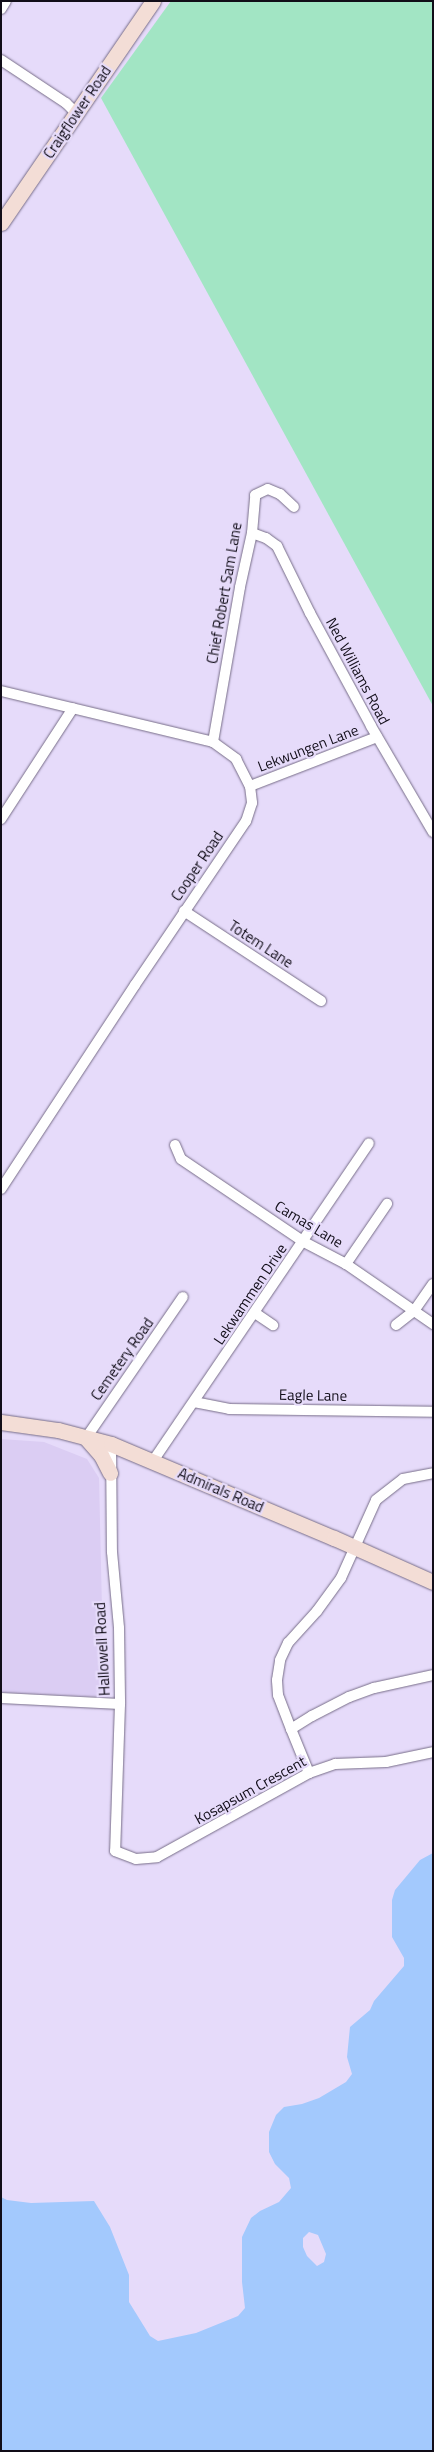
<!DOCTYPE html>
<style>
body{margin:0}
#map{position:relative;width:434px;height:2452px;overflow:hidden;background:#e6dbfa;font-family:"Titillium Web",sans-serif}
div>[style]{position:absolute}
.built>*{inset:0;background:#dbcdf3}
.green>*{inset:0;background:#a2e5c4}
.water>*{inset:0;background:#a3c9fd}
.roads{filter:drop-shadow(0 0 1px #776d88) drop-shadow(0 0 1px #776d88)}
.minor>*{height:10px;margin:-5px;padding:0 5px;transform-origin:5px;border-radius:5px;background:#fff}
.secondary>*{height:15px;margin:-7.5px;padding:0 7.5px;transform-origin:7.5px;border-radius:7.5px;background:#f3ddd6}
span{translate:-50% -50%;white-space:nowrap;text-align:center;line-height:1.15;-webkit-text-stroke:4.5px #e6dbfa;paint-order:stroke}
.street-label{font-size:15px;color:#110d18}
.frame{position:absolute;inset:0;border:2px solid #110d18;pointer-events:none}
</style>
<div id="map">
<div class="built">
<i style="clip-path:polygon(1px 1439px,44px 1442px,87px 1459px,99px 1478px,104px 1697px,1px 1692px)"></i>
</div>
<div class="green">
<i style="clip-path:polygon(171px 1px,433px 1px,433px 706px,101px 98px)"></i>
</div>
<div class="water">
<i style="clip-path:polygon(evenodd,433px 1853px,433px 2451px,1px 2451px,1px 2197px,7px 2200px,31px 2203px,94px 2201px,110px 2227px,129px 2275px,129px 2302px,150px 2336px,158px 2341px,196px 2333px,238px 2316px,245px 2308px,242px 2282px,242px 2237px,251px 2218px,260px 2211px,279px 2202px,291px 2188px,289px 2178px,275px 2164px,269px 2152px,269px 2132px,276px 2115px,284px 2107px,302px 2104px,319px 2098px,346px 2082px,352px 2074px,347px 2057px,350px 2027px,370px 2010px,374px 2001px,404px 1966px,404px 1958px,392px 1937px,392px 1900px,395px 1890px,420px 1860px,433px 1853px,309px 2232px,318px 2235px,326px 2254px,324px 2262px,317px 2266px,307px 2256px,303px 2247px,303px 2238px,309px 2232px)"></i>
</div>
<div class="roads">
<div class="minor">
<i style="left:1px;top:9px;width:9px;rotate:-58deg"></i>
<i style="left:1px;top:60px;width:78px;rotate:33.5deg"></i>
<i style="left:66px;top:103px;width:14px;rotate:45deg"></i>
<i style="left:252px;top:533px;width:15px;rotate:20deg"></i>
<i style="left:266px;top:538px;width:14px;rotate:36deg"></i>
<i style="left:277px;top:546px;width:75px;rotate:63.8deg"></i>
<i style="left:310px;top:613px;width:128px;rotate:61.6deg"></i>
<i style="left:371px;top:726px;width:123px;rotate:59.7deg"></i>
<i style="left:1px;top:691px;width:218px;rotate:13.5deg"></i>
<i style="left:213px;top:742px;width:29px;rotate:36deg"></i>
<i style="left:236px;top:759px;width:30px;rotate:63deg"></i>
<i style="left:250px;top:786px;width:17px;rotate:83deg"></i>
<i style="left:252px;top:803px;width:19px;rotate:108deg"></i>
<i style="left:246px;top:821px;width:198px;rotate:124.1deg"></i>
<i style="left:135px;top:985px;width:244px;rotate:123.3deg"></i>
<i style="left:213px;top:742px;width:157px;rotate:-80.1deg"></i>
<i style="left:240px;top:587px;width:55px;rotate:-77.5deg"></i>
<i style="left:252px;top:533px;width:38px;rotate:-85deg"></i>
<i style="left:255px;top:495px;width:14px;rotate:-25deg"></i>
<i style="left:268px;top:489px;width:13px;rotate:23deg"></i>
<i style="left:280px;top:494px;width:19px;rotate:43deg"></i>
<i style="left:250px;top:786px;width:136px;rotate:-21.1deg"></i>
<i style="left:1px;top:819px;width:132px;rotate:-57deg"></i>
<i style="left:184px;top:911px;width:164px;rotate:33.3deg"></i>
<i style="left:175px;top:1145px;width:15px;rotate:67deg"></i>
<i style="left:181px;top:1159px;width:148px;rotate:34deg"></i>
<i style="left:304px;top:1242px;width:47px;rotate:27.6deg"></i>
<i style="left:346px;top:1264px;width:106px;rotate:34.6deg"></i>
<i style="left:346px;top:1264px;width:73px;rotate:-55.7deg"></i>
<i style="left:255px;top:1313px;width:22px;rotate:34deg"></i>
<i style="left:396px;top:1325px;width:23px;rotate:-38deg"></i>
<i style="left:414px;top:1311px;width:33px;rotate:-55deg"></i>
<i style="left:194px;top:1402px;width:36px;rotate:11deg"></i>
<i style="left:229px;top:1409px;width:204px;rotate:0.8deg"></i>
<i style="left:86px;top:1438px;width:171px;rotate:-55.5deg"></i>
<i style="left:111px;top:1444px;width:108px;rotate:89.5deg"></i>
<i style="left:112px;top:1552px;width:76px;rotate:84.7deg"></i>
<i style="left:119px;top:1628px;width:76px;rotate:89.2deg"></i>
<i style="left:120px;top:1704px;width:147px;rotate:91.9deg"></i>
<i style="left:115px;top:1851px;width:22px;rotate:21deg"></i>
<i style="left:136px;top:1859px;width:21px;rotate:-5deg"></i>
<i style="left:157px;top:1857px;width:174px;rotate:-28.9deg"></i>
<i style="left:309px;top:1773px;width:28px;rotate:-19deg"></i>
<i style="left:335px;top:1764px;width:51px;rotate:-2.2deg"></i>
<i style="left:386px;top:1762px;width:48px;rotate:-12deg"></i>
<i style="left:153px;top:1461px;width:384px;rotate:-55.8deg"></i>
<i style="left:1px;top:1698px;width:119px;rotate:2.9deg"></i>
<i style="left:291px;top:1729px;width:36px;rotate:-111deg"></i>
<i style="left:278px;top:1695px;width:15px;rotate:-94deg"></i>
<i style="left:277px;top:1680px;width:20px;rotate:-81deg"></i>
<i style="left:280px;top:1660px;width:19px;rotate:-65deg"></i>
<i style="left:288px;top:1643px;width:43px;rotate:-47.8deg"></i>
<i style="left:317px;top:1611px;width:41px;rotate:-54deg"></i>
<i style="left:341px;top:1578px;width:85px;rotate:-65.8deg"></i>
<i style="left:376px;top:1500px;width:34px;rotate:-38deg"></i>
<i style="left:403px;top:1479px;width:31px;rotate:-11deg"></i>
<i style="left:309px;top:1773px;width:48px;rotate:-112.2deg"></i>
<i style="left:291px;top:1729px;width:25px;rotate:-32deg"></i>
<i style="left:312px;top:1716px;width:42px;rotate:-27.2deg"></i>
<i style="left:349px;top:1697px;width:27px;rotate:-20deg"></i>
<i style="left:374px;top:1688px;width:60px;rotate:-12.4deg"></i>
</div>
<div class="secondary">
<i style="left:1px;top:223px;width:269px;rotate:-55.6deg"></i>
<i style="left:1px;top:1422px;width:58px;rotate:8deg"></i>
<i style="left:58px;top:1430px;width:55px;rotate:14.8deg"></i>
<i style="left:111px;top:1444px;width:242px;rotate:22.9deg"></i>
<i style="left:334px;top:1538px;width:108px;rotate:24deg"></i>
<i style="left:86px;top:1438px;width:23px;rotate:49deg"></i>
<i style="left:101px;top:1455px;width:20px;rotate:63deg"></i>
</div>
</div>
<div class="street-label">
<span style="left:77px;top:112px;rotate:-56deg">Craigflower Road</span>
<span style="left:224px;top:593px;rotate:-80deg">Chief Robert Sam Lane</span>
<span style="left:358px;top:671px;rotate:62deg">Ned Williams Road</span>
<span style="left:308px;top:748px;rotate:-21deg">Lekwungen Lane</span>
<span style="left:197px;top:866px;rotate:-56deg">Cooper Road</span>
<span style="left:261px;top:944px;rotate:33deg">Totem Lane</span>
<span style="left:309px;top:1224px;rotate:31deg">Camas Lane</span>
<span style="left:250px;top:1294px;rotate:-56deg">Lekwammen Drive</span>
<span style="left:122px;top:1359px;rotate:-55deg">Cemetery Road</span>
<span style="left:313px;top:1395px;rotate:1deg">Eagle Lane</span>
<span style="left:221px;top:1490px;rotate:23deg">Admirals Road</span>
<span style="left:102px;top:1649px;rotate:-93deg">Hallowell Road</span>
<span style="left:250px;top:1790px;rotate:-29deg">Kosapsum Crescent</span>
</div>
<div class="frame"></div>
</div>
